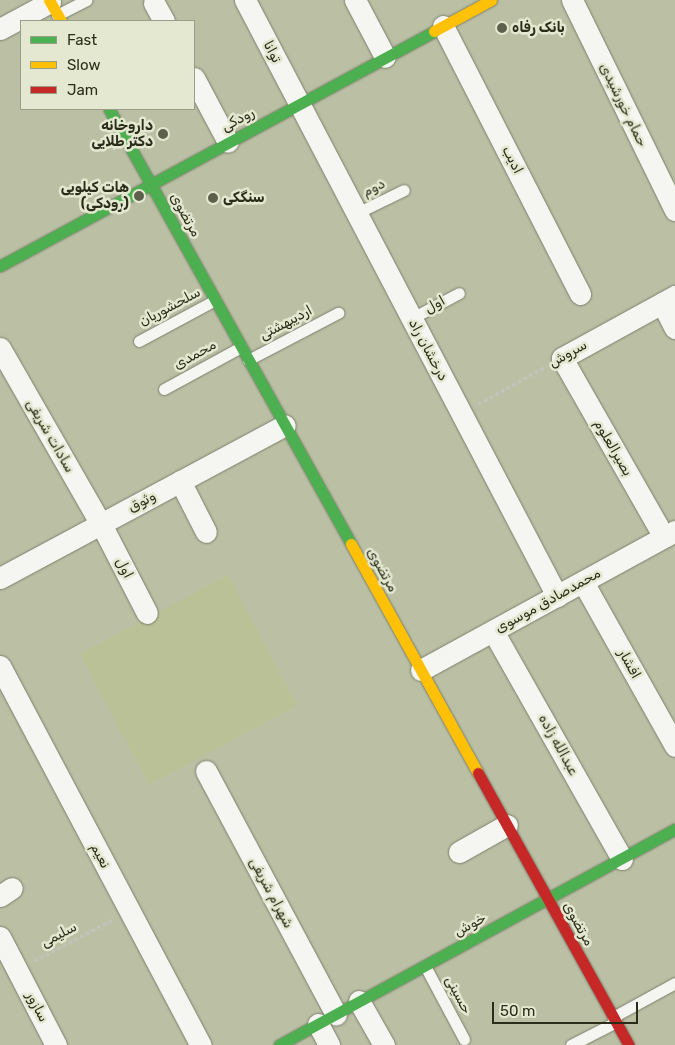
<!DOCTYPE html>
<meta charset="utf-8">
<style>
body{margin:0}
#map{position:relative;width:675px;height:1045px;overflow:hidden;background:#bbc0a5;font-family:Rubik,"Noto Sans Arabic",sans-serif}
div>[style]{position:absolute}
.built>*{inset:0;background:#bac196;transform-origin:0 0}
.path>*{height:3px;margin-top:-1.5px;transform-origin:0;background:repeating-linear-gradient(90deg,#c3c3bc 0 4px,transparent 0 6.5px)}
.roads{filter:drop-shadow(0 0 1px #7d806c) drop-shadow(0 0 1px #7d806c)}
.lane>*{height:11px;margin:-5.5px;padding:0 5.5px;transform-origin:5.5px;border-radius:5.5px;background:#f5f6f2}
.street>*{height:21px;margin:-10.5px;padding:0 10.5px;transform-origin:10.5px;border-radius:10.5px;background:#f5f6f2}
.fast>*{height:11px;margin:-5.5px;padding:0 5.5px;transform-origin:5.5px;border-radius:5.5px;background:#4caf50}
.slow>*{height:11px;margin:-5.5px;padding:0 5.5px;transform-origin:5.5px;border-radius:5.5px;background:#ffc107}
.jam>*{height:11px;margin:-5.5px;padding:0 5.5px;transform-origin:5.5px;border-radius:5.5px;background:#c62828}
.dots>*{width:14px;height:14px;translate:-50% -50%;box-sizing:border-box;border:2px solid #e4e8d0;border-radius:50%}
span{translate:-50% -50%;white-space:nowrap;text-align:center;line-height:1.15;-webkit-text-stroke:5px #e4e8d0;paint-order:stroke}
.poi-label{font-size:14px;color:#2a2d19;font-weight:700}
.left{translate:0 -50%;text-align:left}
.right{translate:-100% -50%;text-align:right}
.street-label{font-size:14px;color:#2a2d19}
.legend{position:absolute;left:20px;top:20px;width:175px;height:90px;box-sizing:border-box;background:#e4e8d0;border:1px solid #9a9d87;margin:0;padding:6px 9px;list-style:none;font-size:15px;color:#2a2d19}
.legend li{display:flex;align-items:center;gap:10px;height:25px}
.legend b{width:25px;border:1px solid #9a9d87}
.scale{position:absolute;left:492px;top:1002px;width:146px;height:22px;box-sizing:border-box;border:2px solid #2a2d19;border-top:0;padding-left:6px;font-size:15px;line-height:18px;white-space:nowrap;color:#2a2d19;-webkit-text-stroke:4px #e4e8d0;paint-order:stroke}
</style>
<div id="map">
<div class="built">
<i style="left:228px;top:575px;width:148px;height:168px;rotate:62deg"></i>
</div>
<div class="path">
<i style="left:478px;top:404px;width:77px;rotate:-28.9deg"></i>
<i style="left:34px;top:961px;width:88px;rotate:-27.7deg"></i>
</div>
<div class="roads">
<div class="lane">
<i style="left:57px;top:15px;width:33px;rotate:-27deg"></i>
<i style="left:357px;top:213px;width:52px;rotate:-26.1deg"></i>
<i style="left:412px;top:318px;width:53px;rotate:-28deg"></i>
<i style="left:139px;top:341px;width:86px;rotate:-28.3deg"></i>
<i style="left:248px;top:360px;width:102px;rotate:-27.6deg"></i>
<i style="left:164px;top:389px;width:88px;rotate:-28.6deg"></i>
<i style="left:425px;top:966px;width:83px;rotate:61.9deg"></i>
<i style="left:613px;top:1017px;width:71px;rotate:-28.7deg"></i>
<i style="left:571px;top:1045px;width:51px;rotate:-27.1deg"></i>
</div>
<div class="street">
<i style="left:245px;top:0;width:673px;rotate:62.37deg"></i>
<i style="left:355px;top:0;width:64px;rotate:62.2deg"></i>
<i style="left:572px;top:0;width:234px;rotate:63.9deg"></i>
<i style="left:154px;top:3px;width:21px;rotate:61deg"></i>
<i style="left:443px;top:26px;width:301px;rotate:62.9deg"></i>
<i style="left:0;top:29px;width:57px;rotate:-28.4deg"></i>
<i style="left:194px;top:78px;width:72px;rotate:62deg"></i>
<i style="left:662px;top:303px;width:28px;rotate:63deg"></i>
<i style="left:0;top:348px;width:203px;rotate:60.2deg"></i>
<i style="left:101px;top:524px;width:100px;rotate:62.7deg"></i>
<i style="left:180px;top:481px;width:57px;rotate:63deg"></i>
<i style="left:664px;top:537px;width:206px;rotate:-119.7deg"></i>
<i style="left:562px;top:358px;width:129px;rotate:-28.8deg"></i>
<i style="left:0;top:578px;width:323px;rotate:-28.2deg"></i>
<i style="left:583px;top:582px;width:188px;rotate:60.7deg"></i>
<i style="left:493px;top:631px;width:262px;rotate:60.5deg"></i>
<i style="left:0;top:666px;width:429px;rotate:62.1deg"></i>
<i style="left:421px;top:670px;width:290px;rotate:-28.7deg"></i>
<i style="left:206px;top:771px;width:276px;rotate:61.9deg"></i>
<i style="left:459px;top:852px;width:55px;rotate:-29.4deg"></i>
<i style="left:0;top:896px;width:14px;rotate:-34deg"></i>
<i style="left:0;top:937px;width:122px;rotate:62.6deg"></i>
<i style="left:359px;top:1001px;width:51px;rotate:60.4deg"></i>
<i style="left:318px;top:1024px;width:24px;rotate:62deg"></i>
</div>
<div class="fast">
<i style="left:109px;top:109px;width:498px;rotate:60.9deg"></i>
<i style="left:0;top:266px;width:494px;rotate:-28.4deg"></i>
<i style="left:279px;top:1045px;width:451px;rotate:-28.6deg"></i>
</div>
<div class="slow">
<i style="left:49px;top:0;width:24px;rotate:60deg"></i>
<i style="left:434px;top:31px;width:65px;rotate:-28.5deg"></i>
<i style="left:351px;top:544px;width:262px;rotate:61deg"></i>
</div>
<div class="jam">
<i style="left:478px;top:773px;width:311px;rotate:61deg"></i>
</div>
</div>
<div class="dots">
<i style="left:502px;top:28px;background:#5d604a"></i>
<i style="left:163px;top:134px;background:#5d604a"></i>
<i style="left:139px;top:196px;background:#5d604a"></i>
<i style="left:213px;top:198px;background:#5d604a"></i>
</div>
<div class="poi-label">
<span class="left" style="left:512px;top:28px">بانک رفاه</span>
<span class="right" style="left:153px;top:134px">داروخانه<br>دکتر طلایی</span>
<span class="right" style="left:129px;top:196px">هات کیلویی<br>(رودکی)</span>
<span class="left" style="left:223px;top:198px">سنگکی</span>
</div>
<div class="street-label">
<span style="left:272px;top:52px;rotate:62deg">توانا</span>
<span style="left:623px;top:105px;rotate:64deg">حمام خورشیدی</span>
<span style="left:238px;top:120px;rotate:-28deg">رودکی</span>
<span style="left:512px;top:160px;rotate:63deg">ادیب</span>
<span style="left:374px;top:188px;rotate:-26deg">دوم</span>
<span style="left:185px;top:215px;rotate:61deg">مرتضوی</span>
<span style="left:435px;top:305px;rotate:-29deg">اول</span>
<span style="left:170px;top:307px;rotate:-28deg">سلحشوریان</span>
<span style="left:286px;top:323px;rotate:-28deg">اردیبهشتی</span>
<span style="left:428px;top:350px;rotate:62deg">درخشان راد</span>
<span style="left:568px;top:354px;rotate:-29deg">سروش</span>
<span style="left:195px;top:355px;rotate:-29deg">محمدی</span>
<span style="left:50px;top:436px;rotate:60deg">سادات شریفی</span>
<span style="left:613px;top:448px;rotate:60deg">بصیرالعلوم</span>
<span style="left:142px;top:502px;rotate:-28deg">وثوق</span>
<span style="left:124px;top:568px;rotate:63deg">اول</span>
<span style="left:382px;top:570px;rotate:61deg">مرتضوی</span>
<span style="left:548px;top:601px;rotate:-29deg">محمدصادق موسوی</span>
<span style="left:629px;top:664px;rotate:61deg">افشار</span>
<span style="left:558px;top:745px;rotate:61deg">عبدالله زاده</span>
<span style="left:100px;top:856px;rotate:62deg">نعیم</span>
<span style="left:271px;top:893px;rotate:62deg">شهرام شریفی</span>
<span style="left:578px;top:924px;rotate:61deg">مرتضوی</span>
<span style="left:470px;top:925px;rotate:-28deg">خوش</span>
<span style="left:59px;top:935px;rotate:-28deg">سلیمی</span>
<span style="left:458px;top:995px;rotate:62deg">حسینی</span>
<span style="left:37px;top:1007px;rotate:63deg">سازور</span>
</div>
<ul class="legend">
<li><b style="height:6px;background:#4caf50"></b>Fast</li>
<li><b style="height:6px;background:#ffc107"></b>Slow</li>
<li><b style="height:6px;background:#c62828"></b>Jam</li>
</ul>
<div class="scale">50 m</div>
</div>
